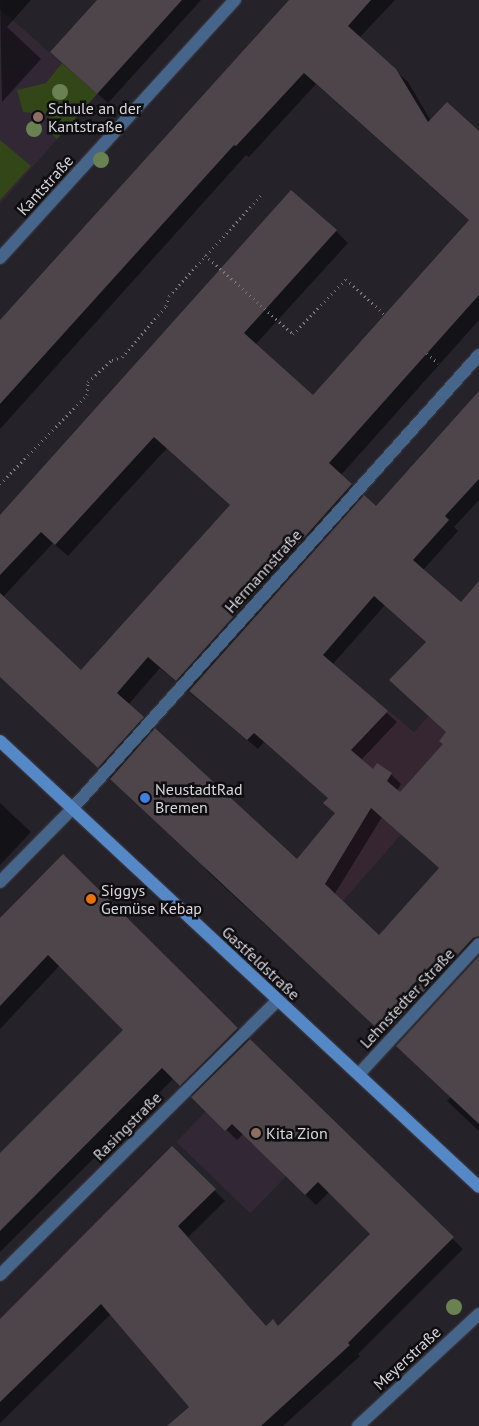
<!DOCTYPE html>
<meta charset="utf-8">
<style>
body{margin:0}
#map{position:relative;width:479px;height:1426px;overflow:hidden;background:#25222a;font-family:"PT Sans",sans-serif}
div>[style]{position:absolute}
.industrial>*{inset:0;background:#352632}
.education>*{inset:0;background:#322735;transform-origin:0 0}
.green>*{inset:0;background:#324618}
.shadow>*{inset:0;background:#0007}
.building>*{inset:0;background:#4e454a}
.path>*{height:3px;margin-top:-1.5px;transform-origin:0;background:repeating-linear-gradient(90deg,#7b7980 0 1px,transparent 0 5px)}
.roads{filter:drop-shadow(0 0 1px #423f47) drop-shadow(0 0 1px #423f47)}
.street>*{height:12px;margin:-6px;padding:0 6px;transform-origin:6px;border-radius:6px;background:#45658b}
.secondary>*{height:12px;margin:-6px;padding:0 6px;transform-origin:6px;border-radius:6px;background:#5588c7}
.trees>*{width:16px;height:16px;margin:-8px;border-radius:50%;background:#6a8151}
.dots>*{width:14px;height:14px;translate:-50% -50%;box-sizing:border-box;border:2px solid #0e0d10;border-radius:50%}
span{translate:-50% -50%;white-space:nowrap;text-align:center;line-height:1.15;-webkit-text-stroke:5px #0e0d10;paint-order:stroke}
.poi-label{font-size:16px;color:#d9d7dd}
.left{translate:0 -50%;text-align:left}
.street-label{font-size:16px;color:#d9d7dd}
</style>
<div id="map">
<div class="industrial">
<i style="clip-path:polygon(445px 588px,479px 619px,479px 751px,422px 811px,343px 901px,324px 884px,351px 841px,329px 822px,335px 813px,323px 803px,328px 798px,286px 761px,356px 683px,414px 732px,464px 677px,410px 628px)"></i>
</div>
<div class="education">
<i style="clip-path:polygon(0 9px,97px 94px,0 204px)"></i>
<i style="left:263px;top:1052px;width:103px;height:125px;rotate:44deg"></i>
</div>
<div class="green">
<i style="clip-path:polygon(62px 63px,97px 94px,57px 139px,49px 131px,49px 115px,23px 112px,17px 90px,46px 83px)"></i>
<i style="clip-path:polygon(0 140px,31px 166px,0 200px)"></i>
</div>
<div class="shadow">
<i style="clip-path:polygon(0 0,31px 0,7px 27px,41px 59px,2px 102px)"></i>
<i style="clip-path:polygon(98px 0,201px 0,108px 103px,62px 62px)"></i>
<i style="clip-path:polygon(evenodd,292px 0,395px 0,359px 38px,408px 82px,431px 121px,479px 133px,479px 320px,341px 475px,376px 508px,479px 393px,479px 500px,454px 527px,458px 531px,423px 570px,461px 604px,479px 583px,479px 953px,395px 1044px,209px 873px,200px 862px,0 675px,0 518px,336px 231px,348px 243px,255px 345px,313px 397px,470px 221px,316px 84px,249px 157px,246px 155px,0 429px,0 323px,292px 0,167px 448px,231px 506px,81px 672px,3px 597px,53px 543px,68px 556px,167px 448px,292px 0,385px 605px,427px 643px,448px 733px,444px 745px,400px 793px,397px 791px,401px 784px,391px 774px,373px 770px,361px 760px,397px 722px,332px 665px,385px 605px,292px 0,160px 668px,258px 749px,264px 742px,329px 798px,336px 814px,297px 861px,128px 705px,160px 668px,292px 0,382px 817px,440px 869px,380px 937px,334px 895px,382px 817px)"></i>
<i style="clip-path:polygon(0 803px,31px 832px,0 865px)"></i>
<i style="clip-path:polygon(63px 856px,463px 1249px,358px 1354px,360px 1356px,283px 1426px,169px 1426px,190px 1406px,111px 1314px,0 1423px,0 1320px,172px 1148px,225px 1201px,188px 1237px,266px 1327px,279px 1327px,372px 1234px,329px 1192px,316px 1205px,243px 1134px,237px 1140px,174px 1078px,0 1252px,0 1155px,125px 1030px,60px 965px,0 1029px,0 920px)"></i>
<i style="clip-path:polygon(479px 958px,479px 1131px,447px 1101px,451px 1097px)"></i>
</div>
<div class="building">
<i style="clip-path:polygon(97px 0,182px 0,97px 94px,50px 52px)"></i>
<i style="clip-path:polygon(289px 0,371px 0,348px 26px,396px 69px,428px 122px,447px 102px,479px 131px,479px 295px,329px 463px,352px 484px,176px 681px,148px 657px,117px 693px,144px 717px,98px 768px,0 677px,0 593px,81px 670px,230px 505px,154px 437px,55px 545px,41px 532px,0 575px,0 515px,291px 190px,337px 230px,244px 333px,313px 395px,469px 220px,304px 73px,236px 146px,234px 145px,0 404px,0 320px)"></i>
<i style="clip-path:polygon(evenodd,479px 391px,479px 479px,445px 516px,449px 520px,413px 560px,461px 602px,479px 581px,479px 936px,473px 938px,384px 1035px,110px 779px,155px 728px,297px 859px,335px 813px,323px 803px,328px 798px,254px 733px,247px 740px,189px 691px,364px 495px,376px 506px,479px 391px,374px 596px,426px 642px,389px 680px,446px 732px,439px 741px,443px 744px,400px 792px,387px 781px,392px 773px,377px 763px,373px 769px,351px 750px,388px 711px,323px 655px,374px 596px,479px 391px,371px 808px,439px 868px,379px 935px,325px 884px,371px 808px)"></i>
<i style="clip-path:polygon(63px 854px,238px 1028px,180px 1086px,162px 1068px,0 1231px,0 1153px,123px 1030px,48px 955px,0 1006px,0 918px)"></i>
<i style="clip-path:polygon(479px 956px,479px 1124px,396px 1046px)"></i>
<i style="clip-path:polygon(250px 1039px,454px 1237px,348px 1343px,350px 1345px,261px 1426px,167px 1426px,189px 1407px,101px 1304px,0 1402px,0 1319px,172px 1146px,216px 1189px,178px 1226px,266px 1326px,273px 1319px,278px 1326px,370px 1234px,318px 1182px,305px 1195px,232px 1124px,225px 1131px,191px 1097px)"></i>
</div>
<div class="path">
<i style="left:205px;top:255px;width:118px;rotate:41.9deg"></i>
<i style="left:293px;top:334px;width:76px;rotate:-46.1deg"></i>
<i style="left:346px;top:279px;width:53px;rotate:42.7deg"></i>
<i style="left:427px;top:353px;width:15px;rotate:42deg"></i>
<i style="left:0;top:484px;width:124px;rotate:-45.7deg"></i>
<i style="left:87px;top:395px;width:13px;rotate:-86deg"></i>
<i style="left:88px;top:382px;width:33px;rotate:-43deg"></i>
<i style="left:112px;top:360px;width:10px;rotate:-17deg"></i>
<i style="left:122px;top:357px;width:67px;rotate:-49.2deg"></i>
<i style="left:166px;top:306px;width:10px;rotate:-73deg"></i>
<i style="left:169px;top:296px;width:138px;rotate:-47.6deg"></i>
</div>
<div class="roads">
<div class="street">
<i style="left:0;top:258px;width:349px;rotate:-47.7deg"></i>
<i style="left:0;top:882px;width:103px;rotate:-45.4deg"></i>
<i style="left:72px;top:809px;width:610px;rotate:-48.12deg"></i>
<i style="left:359px;top:1074px;width:177px;rotate:-47.3deg"></i>
<i style="left:0;top:1275px;width:390px;rotate:-44.7deg"></i>
<i style="left:358px;top:1426px;width:165px;rotate:-42.8deg"></i>
</div>
<div class="secondary">
<i style="left:0;top:741px;width:654px;rotate:42.96deg"></i>
</div>
</div>
<div class="trees">
<i style="left:60px;top:92px"></i>
<i style="left:34px;top:129px"></i>
<i style="left:101px;top:160px"></i>
<i style="left:454px;top:1307px"></i>
</div>
<div class="dots">
<i style="left:38px;top:117px;background:#8d6e63"></i>
<i style="left:145px;top:798px;background:#3f7fe0"></i>
<i style="left:91px;top:899px;background:#e8710a"></i>
<i style="left:256px;top:1133px;background:#8d6e63"></i>
</div>
<div class="poi-label">
<span class="left" style="left:48px;top:117px">Schule an der<br>Kantstraße</span>
<span class="left" style="left:155px;top:798px">NeustadtRad<br>Bremen</span>
<span class="left" style="left:101px;top:899px">Siggys<br>Gemüse Kebap</span>
<span class="left" style="left:266px;top:1133px">Kita Zion</span>
</div>
<div class="street-label">
<span style="left:45px;top:185px;rotate:-48deg">Kantstraße</span>
<span style="left:263px;top:571px;rotate:-48deg">Hermannstraße</span>
<span style="left:261px;top:963px;rotate:43deg">Gastfeldstraße</span>
<span style="left:407px;top:998px;rotate:-47deg">Lehnstedter Straße</span>
<span style="left:127px;top:1126px;rotate:-45deg">Rasingstraße</span>
<span style="left:407px;top:1358px;rotate:-43deg">Meyerstraße</span>
</div>
</div>
